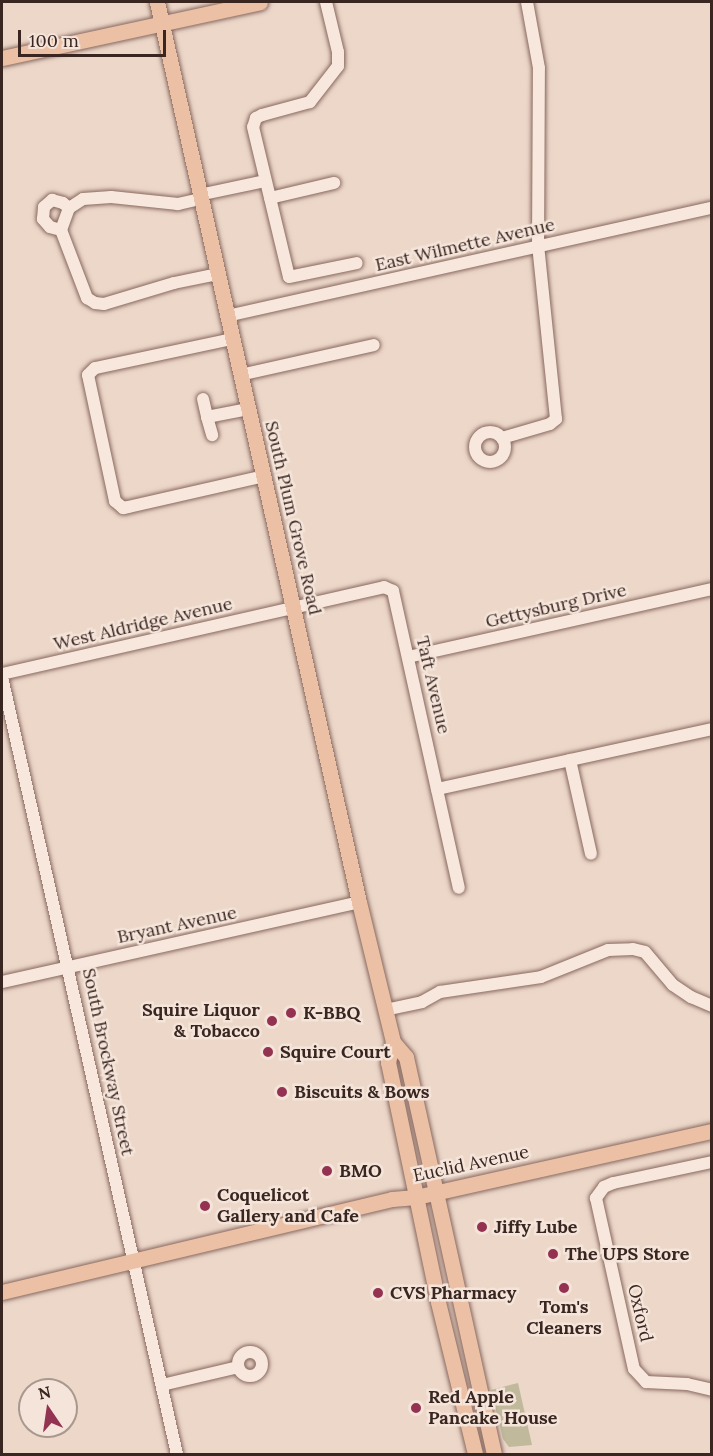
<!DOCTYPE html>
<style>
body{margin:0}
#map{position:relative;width:713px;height:1456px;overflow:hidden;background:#ecd7c9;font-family:Lora,serif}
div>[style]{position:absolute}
.cemetery>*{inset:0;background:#c0b99c}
.roads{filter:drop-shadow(0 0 2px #88685f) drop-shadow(0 0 2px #88685f)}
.minor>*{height:12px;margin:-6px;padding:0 6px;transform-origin:6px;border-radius:6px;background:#f7e7dc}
.minor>.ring{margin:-6px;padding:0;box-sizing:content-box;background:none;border:12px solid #f7e7dc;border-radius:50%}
.major>*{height:15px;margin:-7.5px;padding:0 7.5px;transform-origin:7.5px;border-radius:7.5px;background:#ecc0a5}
.dots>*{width:16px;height:16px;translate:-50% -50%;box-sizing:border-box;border:3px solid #f4e4d9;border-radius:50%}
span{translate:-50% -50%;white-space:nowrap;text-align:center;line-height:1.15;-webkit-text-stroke:5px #f4e4d9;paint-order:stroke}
.street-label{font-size:18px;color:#392621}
.poi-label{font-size:18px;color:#392621;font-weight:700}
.right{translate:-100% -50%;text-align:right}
.left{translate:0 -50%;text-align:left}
.frame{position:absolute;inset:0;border:3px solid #392621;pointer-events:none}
.north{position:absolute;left:18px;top:1378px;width:60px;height:60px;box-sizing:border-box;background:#f4e4d9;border:2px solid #a9988f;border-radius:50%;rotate:347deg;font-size:16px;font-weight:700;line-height:24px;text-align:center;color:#392621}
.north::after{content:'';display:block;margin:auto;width:21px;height:27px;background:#933351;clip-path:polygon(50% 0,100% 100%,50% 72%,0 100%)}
.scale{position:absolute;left:18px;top:30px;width:148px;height:27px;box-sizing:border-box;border:3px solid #392621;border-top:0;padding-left:8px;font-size:18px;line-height:21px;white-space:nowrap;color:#392621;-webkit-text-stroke:4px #f4e4d9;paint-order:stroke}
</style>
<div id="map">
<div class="cemetery">
<i style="clip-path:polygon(518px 1383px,532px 1445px,509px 1447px,503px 1439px,491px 1390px)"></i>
</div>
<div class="roads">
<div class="minor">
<i style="left:326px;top:2px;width:51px;rotate:76.5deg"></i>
<i style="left:338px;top:52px;width:14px;rotate:90deg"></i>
<i style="left:338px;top:66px;width:46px;rotate:127.9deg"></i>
<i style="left:310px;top:102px;width:50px;rotate:164.8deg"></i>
<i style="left:262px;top:115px;width:7px;rotate:153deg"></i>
<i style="left:256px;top:118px;width:9px;rotate:108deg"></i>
<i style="left:253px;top:127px;width:154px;rotate:76.5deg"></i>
<i style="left:289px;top:277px;width:69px;rotate:-11.6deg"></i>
<i style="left:199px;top:195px;width:67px;rotate:-12deg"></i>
<i style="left:270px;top:198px;width:66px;rotate:-13.2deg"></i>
<i style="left:200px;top:199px;width:23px;rotate:167deg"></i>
<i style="left:178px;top:204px;width:67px;rotate:-174deg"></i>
<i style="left:111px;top:197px;width:28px;rotate:176deg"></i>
<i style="left:83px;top:199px;width:17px;rotate:147deg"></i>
<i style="left:69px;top:208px;width:23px;rotate:110deg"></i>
<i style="left:61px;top:230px;width:73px;rotate:69.1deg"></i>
<i style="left:87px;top:298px;width:9px;rotate:32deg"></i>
<i style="left:95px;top:303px;width:9px;rotate:6deg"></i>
<i style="left:104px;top:304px;width:73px;rotate:-16.7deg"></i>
<i style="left:174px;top:283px;width:44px;rotate:-11.8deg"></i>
<i style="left:61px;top:230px;width:11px;rotate:-165deg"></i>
<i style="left:50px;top:227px;width:11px;rotate:-131deg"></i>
<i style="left:43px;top:219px;width:12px;rotate:-85deg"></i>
<i style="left:44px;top:207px;width:11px;rotate:-41deg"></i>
<i style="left:52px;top:200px;width:11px;rotate:15deg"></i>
<i style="left:63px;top:203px;width:8px;rotate:40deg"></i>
<i style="left:227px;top:316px;width:497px;rotate:-12.6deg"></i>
<i style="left:232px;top:339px;width:140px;rotate:168deg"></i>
<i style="left:95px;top:368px;width:10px;rotate:135deg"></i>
<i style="left:88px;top:375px;width:129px;rotate:77.9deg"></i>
<i style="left:115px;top:501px;width:11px;rotate:41deg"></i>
<i style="left:123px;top:508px;width:5px;rotate:-11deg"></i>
<i style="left:128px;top:507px;width:139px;rotate:-12.8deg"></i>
<i style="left:240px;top:375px;width:137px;rotate:-12.6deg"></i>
<i style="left:203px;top:399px;width:18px;rotate:77deg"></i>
<i style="left:207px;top:417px;width:42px;rotate:-11deg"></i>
<i style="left:207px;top:417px;width:19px;rotate:74deg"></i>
<i class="ring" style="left:475px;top:432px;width:18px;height:18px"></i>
<i style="left:502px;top:438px;width:50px;rotate:-16.3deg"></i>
<i style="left:550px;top:424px;width:8px;rotate:-40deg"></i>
<i style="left:556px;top:419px;width:174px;rotate:-95.9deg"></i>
<i style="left:538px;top:246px;width:178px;rotate:-89.7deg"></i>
<i style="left:539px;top:68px;width:67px;rotate:-100.3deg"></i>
<i style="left:408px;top:657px;width:312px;rotate:-12.6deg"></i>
<i style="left:2px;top:674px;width:392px;rotate:-12.8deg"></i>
<i style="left:384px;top:587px;width:10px;rotate:24deg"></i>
<i style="left:393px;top:591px;width:304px;rotate:77.5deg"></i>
<i style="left:2px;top:677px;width:796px;rotate:77.31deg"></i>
<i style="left:570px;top:760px;width:96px;rotate:77.4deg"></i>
<i style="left:437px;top:789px;width:281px;rotate:-12.3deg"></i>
<i style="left:2px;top:982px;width:366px;rotate:-12.6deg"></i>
<i style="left:385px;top:1010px;width:38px;rotate:-12deg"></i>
<i style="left:422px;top:1002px;width:21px;rotate:-29deg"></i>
<i style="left:440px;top:992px;width:102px;rotate:-8.4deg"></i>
<i style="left:541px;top:977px;width:72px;rotate:-21.9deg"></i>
<i style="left:608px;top:950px;width:25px;rotate:-2deg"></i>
<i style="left:633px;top:949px;width:12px;rotate:14deg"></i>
<i style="left:645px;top:952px;width:43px;rotate:49.7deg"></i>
<i style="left:673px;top:985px;width:22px;rotate:34deg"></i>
<i style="left:691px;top:997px;width:23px;rotate:23deg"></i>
<i style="left:712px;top:1162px;width:101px;rotate:168deg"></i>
<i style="left:613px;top:1183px;width:10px;rotate:156deg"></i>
<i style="left:604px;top:1187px;width:14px;rotate:126deg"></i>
<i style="left:596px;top:1198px;width:175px;rotate:77.5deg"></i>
<i style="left:634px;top:1369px;width:18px;rotate:47deg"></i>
<i style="left:646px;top:1382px;width:41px;rotate:2.8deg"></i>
<i style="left:687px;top:1384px;width:26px;rotate:13deg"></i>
<i class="ring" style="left:238px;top:1352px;width:12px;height:12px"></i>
<i style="left:162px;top:1385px;width:78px;rotate:-13.3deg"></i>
</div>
<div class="major">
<i style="left:157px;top:2px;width:922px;rotate:77.35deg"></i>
<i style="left:359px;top:902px;width:144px;rotate:76.3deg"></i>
<i style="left:393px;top:1042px;width:20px;rotate:49deg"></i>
<i style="left:406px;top:1057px;width:407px;rotate:77.5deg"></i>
<i style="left:2px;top:58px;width:264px;rotate:-12.2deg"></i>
<i style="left:393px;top:1042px;width:21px;rotate:104deg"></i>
<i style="left:388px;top:1062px;width:245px;rotate:78.2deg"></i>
<i style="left:438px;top:1302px;width:156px;rotate:76.3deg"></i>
<i style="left:2px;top:1292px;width:401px;rotate:-13.4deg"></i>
<i style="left:392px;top:1199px;width:24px;rotate:-5deg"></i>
<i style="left:416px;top:1197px;width:303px;rotate:-12.6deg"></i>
</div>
</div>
<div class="dots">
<i style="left:291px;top:1013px;background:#933351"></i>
<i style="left:272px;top:1021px;background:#933351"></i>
<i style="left:268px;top:1052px;background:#933351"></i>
<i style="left:282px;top:1092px;background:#933351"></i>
<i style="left:327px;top:1171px;background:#933351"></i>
<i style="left:205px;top:1206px;background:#933351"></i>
<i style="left:482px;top:1227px;background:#933351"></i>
<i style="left:553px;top:1254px;background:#933351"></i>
<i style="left:564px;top:1288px;background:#933351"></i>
<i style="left:378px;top:1293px;background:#933351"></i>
<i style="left:416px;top:1408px;background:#933351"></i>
</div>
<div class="street-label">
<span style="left:465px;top:245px;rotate:-13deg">East Wilmette Avenue</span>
<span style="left:293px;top:518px;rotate:77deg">South Plum Grove Road</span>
<span style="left:556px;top:606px;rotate:-13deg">Gettysburg Drive</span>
<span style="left:143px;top:624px;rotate:-13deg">West Aldridge Avenue</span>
<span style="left:433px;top:685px;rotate:77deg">Taft Avenue</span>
<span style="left:177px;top:925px;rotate:-12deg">Bryant Avenue</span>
<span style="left:108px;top:1062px;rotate:78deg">South Brockway Street</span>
<span style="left:471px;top:1164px;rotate:-12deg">Euclid Avenue</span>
<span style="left:640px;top:1313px;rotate:77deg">Oxford</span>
</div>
<div class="poi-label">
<span class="right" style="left:260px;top:1021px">Squire Liquor<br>&amp; Tobacco</span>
<span class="left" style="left:303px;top:1013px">K-BBQ</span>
<span class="left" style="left:280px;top:1052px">Squire Court</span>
<span class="left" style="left:294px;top:1092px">Biscuits &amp; Bows</span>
<span class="left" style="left:339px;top:1171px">BMO</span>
<span class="left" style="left:217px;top:1206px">Coquelicot<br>Gallery and Cafe</span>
<span class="left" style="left:494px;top:1227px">Jiffy Lube</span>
<span class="left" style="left:565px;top:1254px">The UPS Store</span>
<span class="left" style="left:390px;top:1293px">CVS Pharmacy</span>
<span style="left:564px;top:1318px">Tom's<br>Cleaners</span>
<span class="left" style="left:428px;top:1408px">Red Apple<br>Pancake House</span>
</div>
<div class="frame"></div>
<div class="north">N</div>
<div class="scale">100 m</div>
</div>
